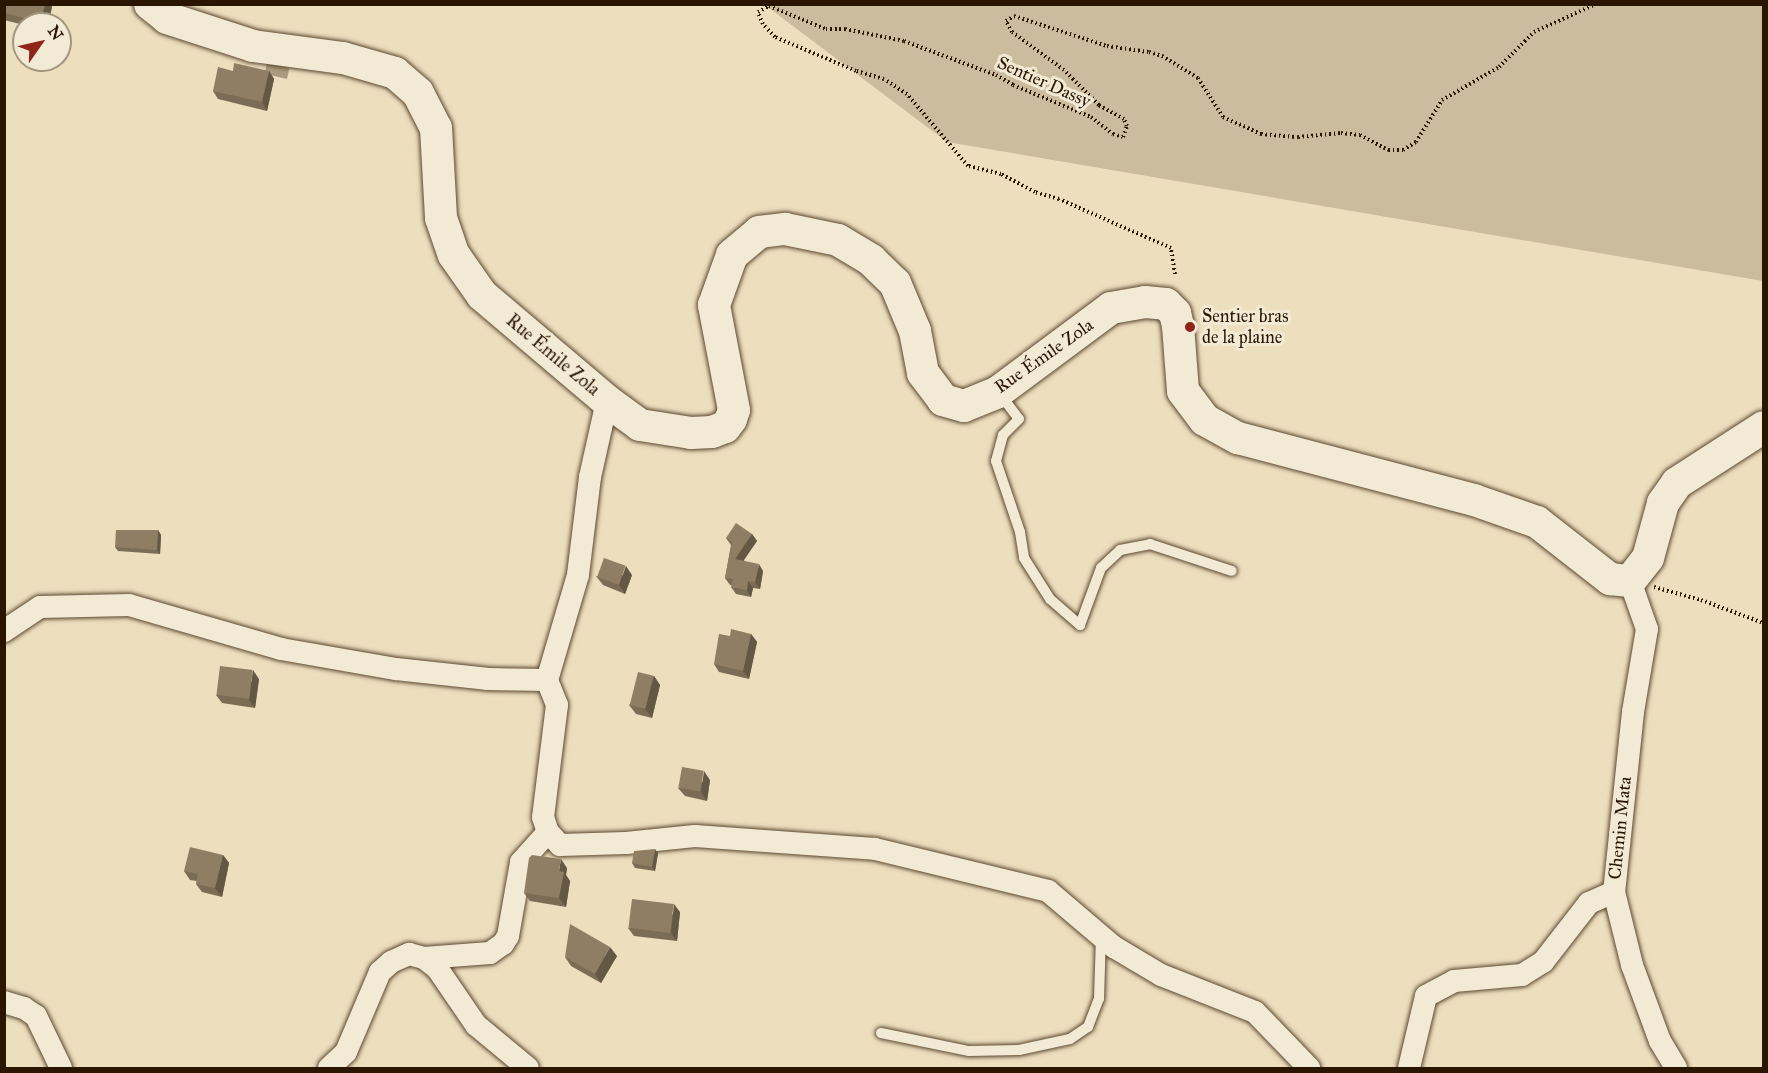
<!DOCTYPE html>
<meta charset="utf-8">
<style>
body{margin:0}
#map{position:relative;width:1768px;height:1073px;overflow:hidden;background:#eddebe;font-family:"IM FELL Great Primer",serif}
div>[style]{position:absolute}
.green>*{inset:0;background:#ccbc9e}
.water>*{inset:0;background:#ab9a7d;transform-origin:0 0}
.path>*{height:4px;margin-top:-2px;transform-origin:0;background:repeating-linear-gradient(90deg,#2a1600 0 1.5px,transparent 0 4.5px)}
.roads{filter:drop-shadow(0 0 2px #5b4830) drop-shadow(0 0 2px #5b4830)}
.service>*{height:10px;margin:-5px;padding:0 5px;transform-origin:5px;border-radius:5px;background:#f3ead5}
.minor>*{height:22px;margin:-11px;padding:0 11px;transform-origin:11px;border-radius:11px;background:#f3ead5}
.secondary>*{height:32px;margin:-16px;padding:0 16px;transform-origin:16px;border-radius:16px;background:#f3ead5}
.wall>*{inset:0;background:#7b6c55}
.shaded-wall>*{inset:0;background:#645845}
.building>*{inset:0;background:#8f7e63;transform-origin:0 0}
.dots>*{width:16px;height:16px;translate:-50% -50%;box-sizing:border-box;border:3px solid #f3ead5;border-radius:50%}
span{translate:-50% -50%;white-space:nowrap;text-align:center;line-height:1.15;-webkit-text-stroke:6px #f3ead5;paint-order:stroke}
.street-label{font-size:18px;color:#2a1600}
.poi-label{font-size:18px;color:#2a1600}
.left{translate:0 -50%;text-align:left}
.frame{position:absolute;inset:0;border:6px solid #2a1600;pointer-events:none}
.north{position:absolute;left:12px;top:12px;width:60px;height:60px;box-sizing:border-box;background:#f3ead5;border:2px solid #a39580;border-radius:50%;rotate:56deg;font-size:16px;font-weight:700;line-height:24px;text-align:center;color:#2a1600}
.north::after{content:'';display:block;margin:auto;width:21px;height:27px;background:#8f2418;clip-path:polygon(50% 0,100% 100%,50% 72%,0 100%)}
</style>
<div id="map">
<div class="green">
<i style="clip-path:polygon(765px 5px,1763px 5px,1763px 281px,947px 142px)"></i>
</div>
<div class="water">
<i style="left:267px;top:63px;width:23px;height:11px;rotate:13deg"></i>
</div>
<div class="path">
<i style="left:1175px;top:274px;width:26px;rotate:-99deg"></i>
<i style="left:1171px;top:248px;width:122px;rotate:-156.4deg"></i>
<i style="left:1059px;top:199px;width:25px;rotate:-164deg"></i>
<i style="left:1035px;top:192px;width:38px;rotate:-152deg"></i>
<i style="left:1001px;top:174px;width:34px;rotate:-166deg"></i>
<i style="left:968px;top:166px;width:94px;rotate:-130.3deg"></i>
<i style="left:907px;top:94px;width:27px;rotate:-147deg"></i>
<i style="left:884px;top:79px;width:29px;rotate:-164deg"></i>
<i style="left:856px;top:71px;width:88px;rotate:-157.2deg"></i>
<i style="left:775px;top:37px;width:18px;rotate:-133deg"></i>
<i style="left:763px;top:24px;width:13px;rotate:-113deg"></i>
<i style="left:758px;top:12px;width:13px;rotate:-29deg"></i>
<i style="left:769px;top:6px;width:61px;rotate:22deg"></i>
<i style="left:826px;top:29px;width:19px"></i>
<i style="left:845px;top:29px;width:60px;rotate:11.5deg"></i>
<i style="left:904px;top:41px;width:98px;rotate:20.3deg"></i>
<i style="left:996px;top:75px;width:20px;rotate:30deg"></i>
<i style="left:1013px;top:85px;width:84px;rotate:22.3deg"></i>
<i style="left:1091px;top:117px;width:28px;rotate:38deg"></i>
<i style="left:1113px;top:134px;width:10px;rotate:17deg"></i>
<i style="left:1123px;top:137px;width:12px;rotate:-70deg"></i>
<i style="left:1127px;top:126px;width:8px;rotate:-113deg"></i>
<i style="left:1124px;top:119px;width:29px;rotate:-151deg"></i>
<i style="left:1099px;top:105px;width:49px;rotate:-135deg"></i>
<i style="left:1064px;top:70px;width:64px;rotate:-143.8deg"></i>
<i style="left:1012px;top:32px;width:13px;rotate:-119deg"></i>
<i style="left:1006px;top:21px;width:9px;rotate:-32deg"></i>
<i style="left:1014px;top:16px;width:98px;rotate:17.9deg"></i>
<i style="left:1107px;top:46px;width:42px;rotate:8.1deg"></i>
<i style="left:1149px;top:52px;width:14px;rotate:17deg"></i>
<i style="left:1162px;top:56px;width:42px;rotate:31.4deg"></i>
<i style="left:1198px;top:78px;width:46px;rotate:57.3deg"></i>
<i style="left:1223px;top:117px;width:42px;rotate:24.1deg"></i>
<i style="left:1261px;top:134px;width:37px;rotate:5deg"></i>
<i style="left:1298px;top:137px;width:43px;rotate:-5.3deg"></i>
<i style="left:1341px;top:133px;width:19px;rotate:6deg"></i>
<i style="left:1360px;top:135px;width:32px;rotate:28deg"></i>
<i style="left:1388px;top:150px;width:15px"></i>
<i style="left:1403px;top:150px;width:15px;rotate:-32deg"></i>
<i style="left:1416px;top:142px;width:49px;rotate:-58.2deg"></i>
<i style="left:1442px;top:100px;width:66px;rotate:-30.1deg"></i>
<i style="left:1499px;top:67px;width:49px;rotate:-45deg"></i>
<i style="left:1534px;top:32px;width:68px;rotate:-24.3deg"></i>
<i style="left:1654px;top:587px;width:49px;rotate:15.5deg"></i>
<i style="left:1701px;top:600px;width:67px;rotate:20.1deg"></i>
</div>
<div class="roads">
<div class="service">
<i style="left:1000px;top:394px;width:31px;rotate:53deg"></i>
<i style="left:1019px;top:419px;width:23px;rotate:135deg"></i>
<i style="left:1003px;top:435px;width:27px;rotate:105deg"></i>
<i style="left:996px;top:461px;width:75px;rotate:71.3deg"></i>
<i style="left:1020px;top:532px;width:26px;rotate:81deg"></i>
<i style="left:1024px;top:558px;width:49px;rotate:57.6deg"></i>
<i style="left:1050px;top:599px;width:40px;rotate:41deg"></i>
<i style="left:1080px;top:625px;width:61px;rotate:-69.8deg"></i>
<i style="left:1101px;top:568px;width:26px;rotate:-43deg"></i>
<i style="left:1120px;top:550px;width:31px;rotate:-11deg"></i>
<i style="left:1150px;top:544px;width:86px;rotate:18.2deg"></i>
<i style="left:881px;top:1033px;width:90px;rotate:11.6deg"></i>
<i style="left:969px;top:1051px;width:50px;rotate:-1.1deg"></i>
<i style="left:1019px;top:1050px;width:52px;rotate:-12.2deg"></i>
<i style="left:1070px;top:1039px;width:22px;rotate:-34deg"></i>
<i style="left:1088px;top:1027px;width:30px;rotate:-69deg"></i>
<i style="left:1099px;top:999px;width:64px;rotate:-88.2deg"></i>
</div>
<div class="minor">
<i style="left:607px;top:401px;width:78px;rotate:102.6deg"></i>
<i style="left:590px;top:477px;width:99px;rotate:97deg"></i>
<i style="left:578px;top:575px;width:109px;rotate:106.4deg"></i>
<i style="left:547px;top:680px;width:27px;rotate:68deg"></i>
<i style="left:557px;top:705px;width:113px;rotate:97.1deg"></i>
<i style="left:543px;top:817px;width:16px;rotate:72deg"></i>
<i style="left:548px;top:832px;width:18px;rotate:47deg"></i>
<i style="left:560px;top:845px;width:66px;rotate:-1.7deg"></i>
<i style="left:626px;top:843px;width:69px;rotate:-5.8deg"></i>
<i style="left:695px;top:836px;width:180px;rotate:4.1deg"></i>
<i style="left:875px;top:849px;width:178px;rotate:13.6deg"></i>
<i style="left:1048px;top:891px;width:87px;rotate:40.3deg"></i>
<i style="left:1114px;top:947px;width:55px;rotate:30.8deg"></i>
<i style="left:1161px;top:975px;width:101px;rotate:21.5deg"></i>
<i style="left:1255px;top:1012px;width:78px;rotate:46deg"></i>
<i style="left:1630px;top:581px;width:51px;rotate:70.5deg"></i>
<i style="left:1647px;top:629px;width:84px;rotate:99.6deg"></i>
<i style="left:1633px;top:712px;width:181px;rotate:96deg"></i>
<i style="left:1614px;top:892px;width:75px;rotate:76.1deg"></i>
<i style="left:1632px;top:965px;width:81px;rotate:69.8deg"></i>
<i style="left:1660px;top:1041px;width:31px;rotate:59deg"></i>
<i style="left:4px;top:631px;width:43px;rotate:-33.7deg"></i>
<i style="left:40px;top:607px;width:89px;rotate:-1.3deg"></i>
<i style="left:129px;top:605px;width:158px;rotate:16.1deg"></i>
<i style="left:281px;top:649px;width:117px;rotate:9.9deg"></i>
<i style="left:396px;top:669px;width:93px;rotate:6.2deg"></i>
<i style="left:488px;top:679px;width:59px;rotate:1deg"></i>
<i style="left:424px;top:958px;width:66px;rotate:-4.3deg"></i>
<i style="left:490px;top:953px;width:16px;rotate:-35deg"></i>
<i style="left:503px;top:944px;width:9px;rotate:-58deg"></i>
<i style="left:508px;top:936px;width:75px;rotate:-80deg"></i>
<i style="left:521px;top:862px;width:40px;rotate:-48deg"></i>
<i style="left:4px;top:1002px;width:21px;rotate:17deg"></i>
<i style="left:24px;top:1008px;width:14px;rotate:34deg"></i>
<i style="left:36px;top:1016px;width:58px;rotate:64.3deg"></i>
<i style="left:329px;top:1068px;width:23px;rotate:-43deg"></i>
<i style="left:346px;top:1052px;width:87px;rotate:-67deg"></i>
<i style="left:380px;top:972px;width:15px;rotate:-42deg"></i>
<i style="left:391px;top:962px;width:20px;rotate:-24deg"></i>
<i style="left:409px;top:954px;width:16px;rotate:15deg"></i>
<i style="left:424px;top:958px;width:16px;rotate:38deg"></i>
<i style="left:437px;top:968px;width:69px;rotate:55.6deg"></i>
<i style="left:476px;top:1025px;width:67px;rotate:39.6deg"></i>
<i style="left:1409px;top:1068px;width:74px;rotate:-76.7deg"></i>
<i style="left:1426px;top:996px;width:32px;rotate:-28deg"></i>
<i style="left:1454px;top:981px;width:68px;rotate:-5deg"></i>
<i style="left:1522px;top:975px;width:25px;rotate:-32deg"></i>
<i style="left:1543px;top:962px;width:75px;rotate:-52.1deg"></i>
<i style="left:1589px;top:903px;width:27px;rotate:-24deg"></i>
</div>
<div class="secondary">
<i style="left:150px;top:4px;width:22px;rotate:39deg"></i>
<i style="left:167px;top:18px;width:90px;rotate:18deg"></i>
<i style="left:253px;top:46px;width:91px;rotate:7.6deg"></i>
<i style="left:343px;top:58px;width:54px;rotate:16.1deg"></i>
<i style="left:395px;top:73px;width:30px;rotate:41deg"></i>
<i style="left:418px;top:93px;width:39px;rotate:63deg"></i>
<i style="left:436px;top:128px;width:90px;rotate:86.8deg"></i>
<i style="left:441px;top:218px;width:39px;rotate:71deg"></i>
<i style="left:454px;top:255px;width:49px;rotate:55deg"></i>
<i style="left:482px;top:295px;width:164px;rotate:40.3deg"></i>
<i style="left:607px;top:401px;width:41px;rotate:36deg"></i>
<i style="left:640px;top:425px;width:52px;rotate:8.9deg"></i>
<i style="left:691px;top:433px;width:21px;rotate:-3deg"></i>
<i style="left:712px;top:432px;width:14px;rotate:-21deg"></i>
<i style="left:725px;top:427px;width:10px;rotate:-53deg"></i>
<i style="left:731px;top:419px;width:9px;rotate:-72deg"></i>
<i style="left:734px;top:410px;width:107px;rotate:-100.8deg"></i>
<i style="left:714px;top:305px;width:53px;rotate:-70.2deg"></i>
<i style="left:732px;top:255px;width:35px;rotate:-40deg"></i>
<i style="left:759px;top:232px;width:26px;rotate:-7deg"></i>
<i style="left:785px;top:229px;width:54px;rotate:11.7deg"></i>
<i style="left:838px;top:240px;width:39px;rotate:31deg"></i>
<i style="left:871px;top:260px;width:33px;rotate:44deg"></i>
<i style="left:895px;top:283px;width:52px;rotate:67.4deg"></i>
<i style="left:915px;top:331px;width:43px;rotate:79.2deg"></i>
<i style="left:923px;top:373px;width:34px;rotate:53deg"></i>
<i style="left:943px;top:400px;width:22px;rotate:16deg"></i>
<i style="left:964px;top:406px;width:37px;rotate:-22deg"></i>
<i style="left:998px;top:392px;width:141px;rotate:-36.6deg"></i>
<i style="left:1111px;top:308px;width:35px;rotate:-10deg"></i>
<i style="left:1145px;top:302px;width:21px;rotate:5deg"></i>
<i style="left:1166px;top:304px;width:13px;rotate:45deg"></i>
<i style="left:1175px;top:313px;width:13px;rotate:77deg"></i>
<i style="left:1178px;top:326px;width:65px;rotate:85.6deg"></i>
<i style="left:1183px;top:391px;width:36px;rotate:53deg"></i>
<i style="left:1205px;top:420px;width:38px;rotate:29deg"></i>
<i style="left:1238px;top:438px;width:244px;rotate:14.7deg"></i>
<i style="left:1474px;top:500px;width:67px;rotate:19.2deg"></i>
<i style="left:1537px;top:522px;width:93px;rotate:38deg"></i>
<i style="left:1610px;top:579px;width:20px;rotate:6deg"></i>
<i style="left:1630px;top:581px;width:29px;rotate:-52deg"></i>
<i style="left:1648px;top:558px;width:57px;rotate:-74.7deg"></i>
<i style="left:1663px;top:503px;width:24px;rotate:-55deg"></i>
<i style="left:1677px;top:483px;width:103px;rotate:-32.8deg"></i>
</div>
</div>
<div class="wall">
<i style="clip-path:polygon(4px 4px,50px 4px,52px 7px,48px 24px,24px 25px,4px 20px)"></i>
<i style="clip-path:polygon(233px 71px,269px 71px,274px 79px,267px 111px,218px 99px,213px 91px)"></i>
<i style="clip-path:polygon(158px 530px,161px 535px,160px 554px,118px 551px,115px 547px)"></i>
<i style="clip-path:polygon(752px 534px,757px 541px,743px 560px,763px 571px,760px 589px,753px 588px,751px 597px,736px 594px,731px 587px,732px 585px,730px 585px,725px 578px,731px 545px,726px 538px)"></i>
<i style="clip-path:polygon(632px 575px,625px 594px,603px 585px,596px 576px)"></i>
<i style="clip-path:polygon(751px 634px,757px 642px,749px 679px,719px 672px,714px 664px,730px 636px)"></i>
<i style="clip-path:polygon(654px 676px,660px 685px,652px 718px,636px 714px,629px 705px)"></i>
<i style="clip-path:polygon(259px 679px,255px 708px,222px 703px,216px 695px)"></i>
<i style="clip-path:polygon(710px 780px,707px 801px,685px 796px,678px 788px)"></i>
<i style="clip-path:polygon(658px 853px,655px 871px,635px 868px,632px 863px)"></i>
<i style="clip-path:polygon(223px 855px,229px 863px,222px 897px,202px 892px,196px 884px,197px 881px,190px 880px,184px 871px)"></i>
<i style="clip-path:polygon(567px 868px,566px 875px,570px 881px,566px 907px,530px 901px,524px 893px)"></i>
<i style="clip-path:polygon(680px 912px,677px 941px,634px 936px,628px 928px)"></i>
<i style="clip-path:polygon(617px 956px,601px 983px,571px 966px,565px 957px)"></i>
</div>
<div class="shaded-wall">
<i style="clip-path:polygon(45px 4px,50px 4px,52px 7px,48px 24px,42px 24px,41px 22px)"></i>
<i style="clip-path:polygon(269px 71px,274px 79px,267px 111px,262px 102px)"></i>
<i style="clip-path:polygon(158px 530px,161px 535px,160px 554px,157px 550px)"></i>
<i style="clip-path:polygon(752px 534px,757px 541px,740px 566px,735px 559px)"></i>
<i style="clip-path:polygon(759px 564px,763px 571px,760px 589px,755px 582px)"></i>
<i style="clip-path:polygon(626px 566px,632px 575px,625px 594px,619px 585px)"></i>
<i style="clip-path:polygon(748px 581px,753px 588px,751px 597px,747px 590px)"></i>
<i style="clip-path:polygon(751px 634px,757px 642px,749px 679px,743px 671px)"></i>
<i style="clip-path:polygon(253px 670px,259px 679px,255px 708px,249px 700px)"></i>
<i style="clip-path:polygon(654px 676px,660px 685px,652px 718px,645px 709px)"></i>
<i style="clip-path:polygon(704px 771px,710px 780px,707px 801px,701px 792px)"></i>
<i style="clip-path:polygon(655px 849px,658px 853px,655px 871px,652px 867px)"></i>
<i style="clip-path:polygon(223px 855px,229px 863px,222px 897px,215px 888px)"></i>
<i style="clip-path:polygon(561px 859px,567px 868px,566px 875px,570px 881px,566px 907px,559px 898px,559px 871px)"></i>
<i style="clip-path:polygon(674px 904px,680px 912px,677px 941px,671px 933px)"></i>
<i style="clip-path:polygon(610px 947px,617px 956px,601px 983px,595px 974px)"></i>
</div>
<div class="building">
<i style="clip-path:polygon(4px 4px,45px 4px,41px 22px,4px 13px)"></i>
<i style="clip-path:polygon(234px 63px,269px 71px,262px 102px,213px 91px,218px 67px,233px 71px)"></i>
<i style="clip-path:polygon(736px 523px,752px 534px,735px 559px,759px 564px,755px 582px,748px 581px,747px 590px,731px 587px,733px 579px,725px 578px,732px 542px,726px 538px)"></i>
<i style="clip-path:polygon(116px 530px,158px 530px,157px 550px,115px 547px)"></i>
<i style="left:604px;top:558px;width:23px;height:20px;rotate:20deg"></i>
<i style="clip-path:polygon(731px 629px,751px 634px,743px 671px,714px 664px,719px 634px,730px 636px)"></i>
<i style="left:220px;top:666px;width:33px;height:29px;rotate:7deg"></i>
<i style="left:638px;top:672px;width:16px;height:34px;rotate:14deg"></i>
<i style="left:682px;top:767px;width:22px;height:21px;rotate:10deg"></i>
<i style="clip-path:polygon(190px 847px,223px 855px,215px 888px,196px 884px,198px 874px,184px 871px)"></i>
<i style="clip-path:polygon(655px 849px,652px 867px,632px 863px,634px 851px)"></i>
<i style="clip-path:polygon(532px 855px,561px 859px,559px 871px,564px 872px,559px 898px,524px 893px,529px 858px)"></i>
<i style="left:632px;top:899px;width:42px;height:29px;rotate:7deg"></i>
<i style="clip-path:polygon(570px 924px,610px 947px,595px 974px,565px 957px)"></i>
</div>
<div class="dots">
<i style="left:1190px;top:327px;background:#8f2418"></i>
</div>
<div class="street-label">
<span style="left:1044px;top:82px;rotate:24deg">Sentier Dassy</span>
<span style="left:553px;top:355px;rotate:40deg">Rue Émile Zola</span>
<span style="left:1044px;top:356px;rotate:-35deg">Rue Émile Zola</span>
<span style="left:1620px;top:828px;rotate:-84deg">Chemin Mata</span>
</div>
<div class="poi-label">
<span class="left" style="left:1202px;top:327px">Sentier bras<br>de la plaine</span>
</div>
<div class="frame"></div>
<div class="north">N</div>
</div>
